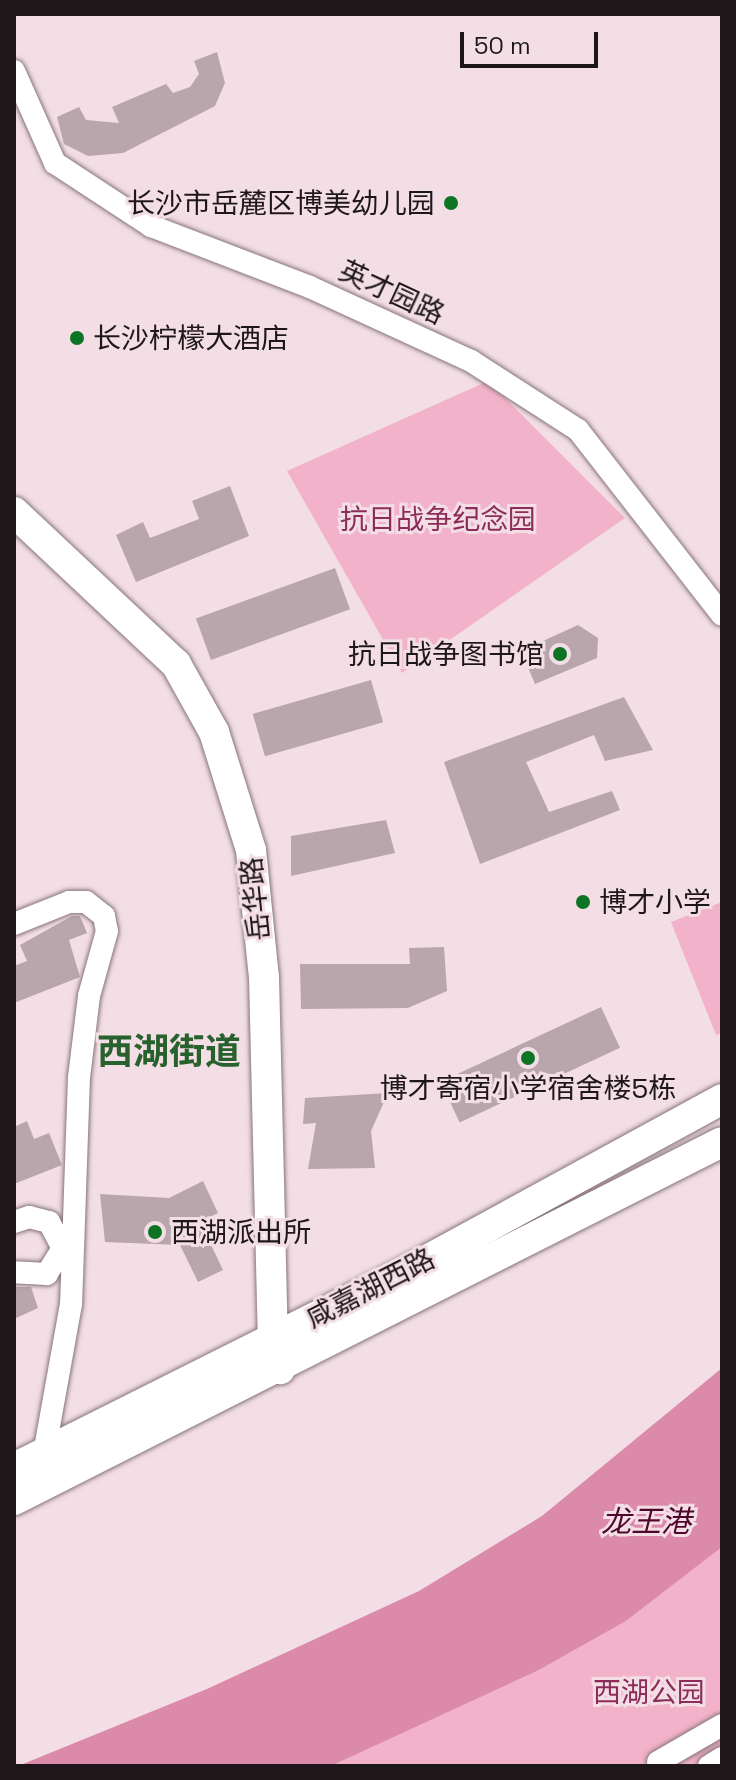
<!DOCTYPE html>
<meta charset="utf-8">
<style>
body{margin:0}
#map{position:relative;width:736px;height:1780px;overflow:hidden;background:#f2dee4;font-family:"Space Grotesk","Noto Sans SC",sans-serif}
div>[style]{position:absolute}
.green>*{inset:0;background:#f2b2c9}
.water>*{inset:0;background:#dc8aa9}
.building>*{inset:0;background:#b9a5ac;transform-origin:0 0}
.roads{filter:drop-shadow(0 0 2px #87757b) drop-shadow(0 0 2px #87757b)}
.street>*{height:22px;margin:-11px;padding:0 11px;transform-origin:11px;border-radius:11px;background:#fff}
.secondary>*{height:30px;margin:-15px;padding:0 15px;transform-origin:15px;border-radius:15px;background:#fff}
.dots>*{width:22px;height:22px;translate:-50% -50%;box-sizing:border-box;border:4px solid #f2dee4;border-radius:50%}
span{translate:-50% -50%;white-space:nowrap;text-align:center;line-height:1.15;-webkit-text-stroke:6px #f2dee4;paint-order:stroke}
.poi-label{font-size:28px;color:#1e1719}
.right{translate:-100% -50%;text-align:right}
.left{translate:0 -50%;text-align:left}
.street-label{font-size:28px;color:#1e1719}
.park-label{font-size:28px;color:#8c2c58}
.water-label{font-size:30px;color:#4f052c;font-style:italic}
.district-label{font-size:36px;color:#28612e;font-weight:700}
.frame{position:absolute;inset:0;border:16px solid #1e1719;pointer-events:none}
.scale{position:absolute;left:460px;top:32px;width:138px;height:36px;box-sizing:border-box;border:4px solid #1e1719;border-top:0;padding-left:10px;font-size:24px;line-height:28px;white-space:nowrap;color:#1e1719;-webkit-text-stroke:6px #f2dee4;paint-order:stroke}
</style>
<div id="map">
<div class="green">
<i style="clip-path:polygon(488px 381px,625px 518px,402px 673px,287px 471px)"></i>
<i style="clip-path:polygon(722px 902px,722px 1033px,716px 1035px,671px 922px)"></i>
<i style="clip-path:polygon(722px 1547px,722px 1766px,331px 1766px,539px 1670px,626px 1621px)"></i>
</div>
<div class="water">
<i style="clip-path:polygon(722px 1368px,722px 1547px,626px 1621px,539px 1670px,331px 1766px,18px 1766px,207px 1689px,419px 1591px,542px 1516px)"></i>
</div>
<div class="building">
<i style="clip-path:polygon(217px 52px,225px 83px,215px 106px,123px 153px,88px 156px,64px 144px,57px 117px,79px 107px,86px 120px,119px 123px,112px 107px,166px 84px,173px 93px,190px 87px,199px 74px,194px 61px)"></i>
<i style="clip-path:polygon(230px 486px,249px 536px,136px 582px,116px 535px,143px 522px,150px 538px,199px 519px,192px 501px)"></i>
<i style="left:335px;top:568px;width:44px;height:148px;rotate:70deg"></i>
<i style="clip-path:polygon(578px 625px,598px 638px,597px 658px,535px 684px,521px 651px)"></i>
<i style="left:371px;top:680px;width:44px;height:123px;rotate:74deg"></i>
<i style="clip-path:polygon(624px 697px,653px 750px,605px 761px,594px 735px,526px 762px,549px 812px,612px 791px,620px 810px,480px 864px,444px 762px)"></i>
<i style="clip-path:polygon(386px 820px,395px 853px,291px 876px,291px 836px)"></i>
<i style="clip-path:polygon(72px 916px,80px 916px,87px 933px,69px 940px,80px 977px,14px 1003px,14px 966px,27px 961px,20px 945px)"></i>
<i style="clip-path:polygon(444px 947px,447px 991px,408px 1008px,301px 1009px,300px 964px,410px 964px,409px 948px)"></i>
<i style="left:601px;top:1007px;width:45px;height:177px;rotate:65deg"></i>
<i style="clip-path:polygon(388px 1093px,371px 1131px,375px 1168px,308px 1169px,316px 1123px,303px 1124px,305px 1098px)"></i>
<i style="clip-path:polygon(27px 1121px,34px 1139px,49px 1133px,62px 1165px,14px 1184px,14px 1127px)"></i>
<i style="clip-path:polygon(203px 1181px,218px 1213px,200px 1222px,223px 1270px,198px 1282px,180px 1245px,105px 1242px,100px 1194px,169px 1198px)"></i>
<i style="clip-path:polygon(14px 1287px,31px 1287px,38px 1308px,14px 1319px)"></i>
</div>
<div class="roads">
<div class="street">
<i style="left:14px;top:71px;width:101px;rotate:66deg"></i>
<i style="left:55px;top:163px;width:115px;rotate:33.3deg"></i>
<i style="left:151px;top:226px;width:170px;rotate:21deg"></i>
<i style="left:310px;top:287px;width:177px;rotate:24.7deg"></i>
<i style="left:471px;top:361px;width:127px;rotate:32.8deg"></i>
<i style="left:578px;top:430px;width:234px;rotate:52.1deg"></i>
<i style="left:14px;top:924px;width:59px;rotate:-21.8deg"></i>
<i style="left:69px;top:902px;width:17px"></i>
<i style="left:86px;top:902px;width:23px;rotate:38deg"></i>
<i style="left:104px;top:916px;width:15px;rotate:79deg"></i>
<i style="left:107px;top:931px;width:67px;rotate:105.5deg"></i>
<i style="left:89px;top:996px;width:82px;rotate:97deg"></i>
<i style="left:79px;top:1077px;width:227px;rotate:92deg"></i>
<i style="left:71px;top:1304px;width:152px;rotate:100.2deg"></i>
<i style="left:14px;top:1222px;width:16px;rotate:-18deg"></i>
<i style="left:29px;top:1217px;width:21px;rotate:14deg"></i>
<i style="left:49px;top:1222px;width:30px;rotate:62deg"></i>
<i style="left:63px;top:1248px;width:31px;rotate:122deg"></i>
<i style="left:47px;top:1274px;width:33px;rotate:-177deg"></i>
<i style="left:658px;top:1762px;width:74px;rotate:-30deg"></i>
<i style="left:709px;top:1766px;width:15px;rotate:-32deg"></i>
</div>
<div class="secondary">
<i style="left:14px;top:512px;width:222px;rotate:43.2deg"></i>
<i style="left:176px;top:664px;width:78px;rotate:60.8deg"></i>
<i style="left:214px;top:732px;width:124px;rotate:72.6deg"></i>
<i style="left:251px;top:850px;width:128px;rotate:84.2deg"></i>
<i style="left:264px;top:977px;width:359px;rotate:88.6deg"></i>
<i style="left:273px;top:1336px;width:34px;rotate:78deg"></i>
<i style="left:14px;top:1468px;width:425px;rotate:-26.6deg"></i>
<i style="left:394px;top:1278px;width:374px;rotate:-28.6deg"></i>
<i style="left:14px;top:1500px;width:793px;rotate:-26.82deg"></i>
</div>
</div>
<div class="dots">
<i style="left:451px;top:203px;background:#0d7425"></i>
<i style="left:77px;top:338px;background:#0d7425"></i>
<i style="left:560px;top:654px;background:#0d7425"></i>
<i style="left:583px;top:902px;background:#0d7425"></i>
<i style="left:528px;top:1058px;background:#0d7425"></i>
<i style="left:155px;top:1232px;background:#0d7425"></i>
</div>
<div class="poi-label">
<span class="right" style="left:435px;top:203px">长沙市岳麓区博美幼儿园</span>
<span class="left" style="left:93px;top:338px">长沙柠檬大酒店</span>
<span class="right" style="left:544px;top:654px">抗日战争图书馆</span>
<span class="left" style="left:599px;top:902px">博才小学</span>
<span style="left:528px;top:1088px">博才寄宿小学宿舍楼5栋</span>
<span class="left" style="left:171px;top:1232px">西湖派出所</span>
</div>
<div class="street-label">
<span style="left:392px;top:292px;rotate:25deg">英才园路</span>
<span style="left:255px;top:899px;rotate:-96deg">岳华路</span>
<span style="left:370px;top:1288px;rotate:-27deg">咸嘉湖西路</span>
</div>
<div class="park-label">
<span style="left:438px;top:519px">抗日战争纪念园</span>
<span style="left:649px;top:1692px">西湖公园</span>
</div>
<div class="water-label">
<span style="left:646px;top:1522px">龙王港</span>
</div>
<div class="district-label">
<span style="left:169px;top:1053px">西湖街道</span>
</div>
<div class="frame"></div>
<div class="scale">50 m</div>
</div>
